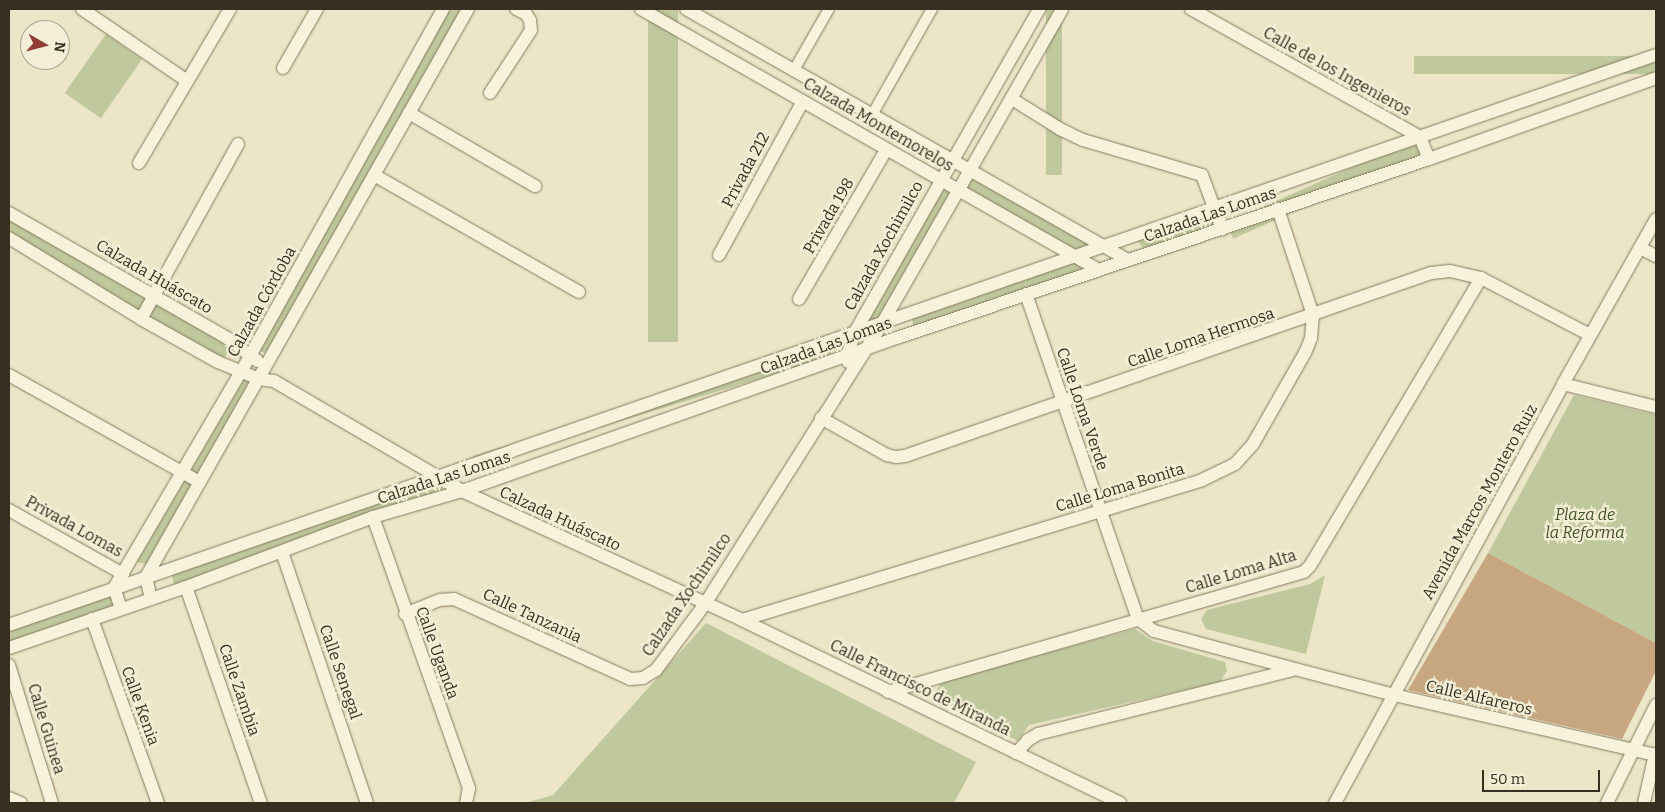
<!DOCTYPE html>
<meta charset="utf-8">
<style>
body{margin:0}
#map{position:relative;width:1665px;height:812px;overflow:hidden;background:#ece5c8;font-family:Bitter,serif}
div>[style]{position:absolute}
.green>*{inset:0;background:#bfc99d;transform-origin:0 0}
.building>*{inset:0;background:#c7a781}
.roads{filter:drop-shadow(0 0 1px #86795e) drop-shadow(0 0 1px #86795e)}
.pedestrian>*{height:10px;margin:-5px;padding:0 5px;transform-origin:5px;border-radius:5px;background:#f7f2db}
.minor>*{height:12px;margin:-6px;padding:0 6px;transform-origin:6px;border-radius:6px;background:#f7f2db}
span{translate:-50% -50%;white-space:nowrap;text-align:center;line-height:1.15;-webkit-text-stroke:4.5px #f3efd7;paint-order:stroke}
.street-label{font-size:16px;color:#382f21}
.park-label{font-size:16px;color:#435329;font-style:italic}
.frame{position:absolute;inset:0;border:10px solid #382f21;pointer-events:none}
.north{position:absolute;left:20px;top:20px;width:50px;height:50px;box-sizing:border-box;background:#f3efd7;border:1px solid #a8a28e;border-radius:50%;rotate:98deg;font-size:14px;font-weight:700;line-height:20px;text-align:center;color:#382f21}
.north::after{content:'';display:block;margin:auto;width:18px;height:22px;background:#913d33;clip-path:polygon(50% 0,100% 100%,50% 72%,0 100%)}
.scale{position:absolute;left:1482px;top:770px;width:118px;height:22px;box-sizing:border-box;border:2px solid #382f21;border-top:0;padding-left:6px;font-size:15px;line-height:18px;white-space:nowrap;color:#382f21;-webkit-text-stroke:4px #f3efd7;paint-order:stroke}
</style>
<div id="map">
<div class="green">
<i style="clip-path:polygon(444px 9px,467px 9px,269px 355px,258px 350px)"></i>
<i style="left:648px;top:9px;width:30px;height:333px"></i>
<i style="left:1046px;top:9px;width:16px;height:166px"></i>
<i style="left:106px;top:34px;width:44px;height:72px;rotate:35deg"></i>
<i style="left:1656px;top:56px;width:18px;height:242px;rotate:90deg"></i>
<i style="left:1420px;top:137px;width:17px;height:212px;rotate:66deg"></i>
<i style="clip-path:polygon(974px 173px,1092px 245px,1075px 250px,961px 186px)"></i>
<i style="clip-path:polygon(942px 188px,950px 193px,883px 322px,869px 321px)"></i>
<i style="clip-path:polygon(1215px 208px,1222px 229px,1144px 249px,1137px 240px)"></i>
<i style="left:9px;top:214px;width:259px;height:17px;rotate:31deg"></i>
<i style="clip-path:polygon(1074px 256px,1093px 266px,913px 327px,912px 317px)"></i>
<i style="left:829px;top:347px;width:10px;height:372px;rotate:73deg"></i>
<i style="clip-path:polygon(245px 378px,257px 383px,147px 564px,137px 562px)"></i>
<i style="clip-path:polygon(1574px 395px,1656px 415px,1656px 643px,1488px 553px)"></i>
<i style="clip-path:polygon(436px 477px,456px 488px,175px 587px,171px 573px)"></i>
<i style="clip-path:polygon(1325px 575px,1306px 654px,1206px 629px,1201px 619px,1207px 610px,1310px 584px)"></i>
<i style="clip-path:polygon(114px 588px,120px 605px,9px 643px,9px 627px)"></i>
<i style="clip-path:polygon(706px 623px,976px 762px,954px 803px,525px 803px,553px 795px)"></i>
<i style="clip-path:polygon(1135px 629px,1153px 641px,1225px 662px,1227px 671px,1220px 682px,1029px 725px,1018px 741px,932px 699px,942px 681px)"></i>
</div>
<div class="building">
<i style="clip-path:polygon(1488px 553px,1656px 643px,1656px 671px,1622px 739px,1408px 690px)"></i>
</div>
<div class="roads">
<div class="pedestrian">
<i style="left:794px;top:70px;width:70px;rotate:-60.2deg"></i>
<i style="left:872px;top:115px;width:122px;rotate:-60.5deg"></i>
</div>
<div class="minor">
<i style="left:82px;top:9px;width:127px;rotate:34.4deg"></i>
<i style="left:641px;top:9px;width:527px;rotate:29.68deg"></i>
<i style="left:686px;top:9px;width:508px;rotate:29.59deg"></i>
<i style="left:1191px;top:9px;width:262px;rotate:29.2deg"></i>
<i style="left:1420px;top:137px;width:24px;rotate:68deg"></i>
<i style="left:283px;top:68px;width:68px;rotate:-60deg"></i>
<i style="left:490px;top:93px;width:75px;rotate:-56.9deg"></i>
<i style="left:531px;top:30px;width:10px;rotate:-96deg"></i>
<i style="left:530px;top:20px;width:7px;rotate:-124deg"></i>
<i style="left:526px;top:14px;width:11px;rotate:-153deg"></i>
<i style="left:1012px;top:99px;width:57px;rotate:32deg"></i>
<i style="left:1060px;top:129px;width:25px;rotate:26deg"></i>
<i style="left:1083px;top:140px;width:124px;rotate:16.4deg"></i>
<i style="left:1202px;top:175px;width:58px;rotate:69.7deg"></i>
<i style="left:409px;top:113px;width:146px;rotate:30.1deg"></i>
<i style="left:139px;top:163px;width:179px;rotate:-59.4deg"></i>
<i style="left:374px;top:175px;width:236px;rotate:29.7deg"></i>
<i style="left:9px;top:213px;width:251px;rotate:29.8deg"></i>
<i style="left:227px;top:338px;width:38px;rotate:37deg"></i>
<i style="left:9px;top:238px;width:155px;rotate:31.5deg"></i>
<i style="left:141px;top:319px;width:88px;rotate:29.2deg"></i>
<i style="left:218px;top:362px;width:44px;rotate:22.5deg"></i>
<i style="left:259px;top:379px;width:15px;rotate:8deg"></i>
<i style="left:274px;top:381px;width:218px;rotate:30.3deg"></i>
<i style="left:462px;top:491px;width:308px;rotate:24.7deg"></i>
<i style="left:742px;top:620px;width:420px;rotate:25.8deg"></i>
<i style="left:1640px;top:248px;width:18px;rotate:27deg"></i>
<i style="left:719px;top:255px;width:175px;rotate:-61.4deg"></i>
<i style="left:1026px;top:294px;width:344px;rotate:71deg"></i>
<i style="left:1138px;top:619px;width:20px;rotate:37deg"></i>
<i style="left:1154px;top:631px;width:146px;rotate:15.1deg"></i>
<i style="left:1295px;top:669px;width:102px;rotate:14.7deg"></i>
<i style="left:1394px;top:695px;width:269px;rotate:12.9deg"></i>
<i style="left:799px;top:299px;width:173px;rotate:-59.7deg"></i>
<i style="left:141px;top:319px;width:200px;rotate:-61deg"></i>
<i style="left:848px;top:362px;width:6px;rotate:-99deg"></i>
<i style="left:847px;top:356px;width:25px;rotate:-72deg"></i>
<i style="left:855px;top:332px;width:372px;rotate:-60.3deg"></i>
<i style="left:9px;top:375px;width:219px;rotate:29.3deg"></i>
<i style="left:1563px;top:384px;width:96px;rotate:13.9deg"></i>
<i style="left:821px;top:418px;width:76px;rotate:29.3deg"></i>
<i style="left:887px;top:455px;width:9px;rotate:13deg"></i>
<i style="left:896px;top:457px;width:9px;rotate:-6deg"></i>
<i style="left:905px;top:456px;width:557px;rotate:-19.18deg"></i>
<i style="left:1431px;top:273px;width:19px;rotate:-6deg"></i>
<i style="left:1450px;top:271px;width:32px;rotate:13deg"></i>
<i style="left:1481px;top:278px;width:123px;rotate:27.6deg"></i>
<i style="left:9px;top:510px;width:131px;rotate:29.3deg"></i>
<i style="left:373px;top:517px;width:288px;rotate:70.5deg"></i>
<i style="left:469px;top:788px;width:15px;rotate:101deg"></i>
<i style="left:282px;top:552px;width:265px;rotate:71.3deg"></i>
<i style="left:186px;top:587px;width:229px;rotate:70.9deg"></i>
<i style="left:151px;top:599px;width:23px;rotate:-103deg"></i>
<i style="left:146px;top:577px;width:653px;rotate:-60.45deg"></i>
<i style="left:121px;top:609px;width:22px;rotate:-108deg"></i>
<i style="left:114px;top:588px;width:269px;rotate:-59.6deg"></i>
<i style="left:250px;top:356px;width:397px;rotate:-60.9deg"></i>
<i style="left:405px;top:614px;width:38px;rotate:-22deg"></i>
<i style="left:440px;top:600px;width:14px;rotate:-4deg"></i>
<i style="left:454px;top:599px;width:193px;rotate:24.4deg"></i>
<i style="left:630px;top:679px;width:13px;rotate:-4deg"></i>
<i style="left:643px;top:678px;width:15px;rotate:-32deg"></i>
<i style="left:656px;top:670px;width:82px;rotate:-53.4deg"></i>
<i style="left:705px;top:604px;width:333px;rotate:-57.7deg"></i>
<i style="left:883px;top:322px;width:361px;rotate:-60.2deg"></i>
<i style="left:92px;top:619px;width:195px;rotate:70.3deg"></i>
<i style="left:742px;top:620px;width:481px;rotate:-16.9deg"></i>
<i style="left:1202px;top:480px;width:37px;rotate:-26deg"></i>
<i style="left:1235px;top:464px;width:27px;rotate:-48deg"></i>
<i style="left:1253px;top:444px;width:105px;rotate:-60.3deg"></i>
<i style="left:1305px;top:353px;width:16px;rotate:-68deg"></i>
<i style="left:1311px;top:338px;width:23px;rotate:-85deg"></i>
<i style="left:1313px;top:315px;width:112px;rotate:-108.3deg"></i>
<i style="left:9px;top:625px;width:1743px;rotate:-19.09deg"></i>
<i style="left:9px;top:648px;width:187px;rotate:-19deg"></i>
<i style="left:186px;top:587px;width:200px;rotate:-20.5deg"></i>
<i style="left:373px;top:517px;width:93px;rotate:-16.3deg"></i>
<i style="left:462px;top:491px;width:461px;rotate:-19.4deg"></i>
<i style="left:897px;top:338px;width:561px;rotate:-18.6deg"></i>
<i style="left:1429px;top:159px;width:241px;rotate:-19.6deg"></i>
<i style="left:9px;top:665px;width:145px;rotate:72.7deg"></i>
<i style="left:888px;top:692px;width:433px;rotate:-16.1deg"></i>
<i style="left:1304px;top:572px;width:8px;rotate:-45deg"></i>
<i style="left:1310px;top:566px;width:335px;rotate:-59.3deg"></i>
<i style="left:1016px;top:753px;width:18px;rotate:-47deg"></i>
<i style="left:1028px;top:740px;width:12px;rotate:-31deg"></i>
<i style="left:1038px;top:734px;width:262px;rotate:-14.1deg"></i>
<i style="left:9px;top:798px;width:13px;rotate:23deg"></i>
<i style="left:1335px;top:803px;width:477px;rotate:-61.4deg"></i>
<i style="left:1563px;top:384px;width:189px;rotate:-60.6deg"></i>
<i style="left:1607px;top:803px;width:110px;rotate:-63.4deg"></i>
<i style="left:1644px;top:803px;width:50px;rotate:-77.3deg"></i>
</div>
</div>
<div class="street-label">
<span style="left:1337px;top:72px;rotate:29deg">Calle de los Ingenieros</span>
<span style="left:878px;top:125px;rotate:30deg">Calzada Montemorelos</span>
<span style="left:746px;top:170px;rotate:-62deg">Privada 212</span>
<span style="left:1210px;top:215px;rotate:-19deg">Calzada Las Lomas</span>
<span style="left:829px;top:216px;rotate:-60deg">Privada 198</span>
<span style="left:884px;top:246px;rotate:-61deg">Calzada Xochimilco</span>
<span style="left:154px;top:277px;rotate:30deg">Calzada Huáscato</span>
<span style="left:262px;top:302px;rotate:-61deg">Calzada Córdoba</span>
<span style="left:1201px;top:338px;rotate:-19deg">Calle Loma Hermosa</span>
<span style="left:826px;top:346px;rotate:-20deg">Calzada Las Lomas</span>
<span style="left:1082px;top:409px;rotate:71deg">Calle Loma Verde</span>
<span style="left:444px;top:478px;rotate:-18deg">Calzada Las Lomas</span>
<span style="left:1120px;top:488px;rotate:-17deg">Calle Loma Bonita</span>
<span style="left:1480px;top:502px;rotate:-61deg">Avenida Marcos Montero Ruiz</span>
<span style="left:560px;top:519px;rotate:25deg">Calzada Huáscato</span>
<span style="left:74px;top:527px;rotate:29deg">Privada Lomas</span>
<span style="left:1241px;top:572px;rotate:-17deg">Calle Loma Alta</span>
<span style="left:687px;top:595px;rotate:-56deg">Calzada Xochimilco</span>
<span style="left:532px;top:616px;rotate:25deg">Calle Tanzania</span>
<span style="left:437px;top:653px;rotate:70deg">Calle Uganda</span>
<span style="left:340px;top:672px;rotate:71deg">Calle Senegal</span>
<span style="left:920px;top:688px;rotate:26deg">Calle Francisco de Miranda</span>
<span style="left:239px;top:690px;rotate:71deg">Calle Zambia</span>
<span style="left:1479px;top:698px;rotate:13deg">Calle Alfareros</span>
<span style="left:140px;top:706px;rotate:70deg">Calle Kenia</span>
<span style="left:46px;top:729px;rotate:73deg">Calle Guinea</span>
</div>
<div class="park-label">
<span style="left:1585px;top:524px">Plaza de<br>la Reforma</span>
</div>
<div class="frame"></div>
<div class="north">N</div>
<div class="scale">50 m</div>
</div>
